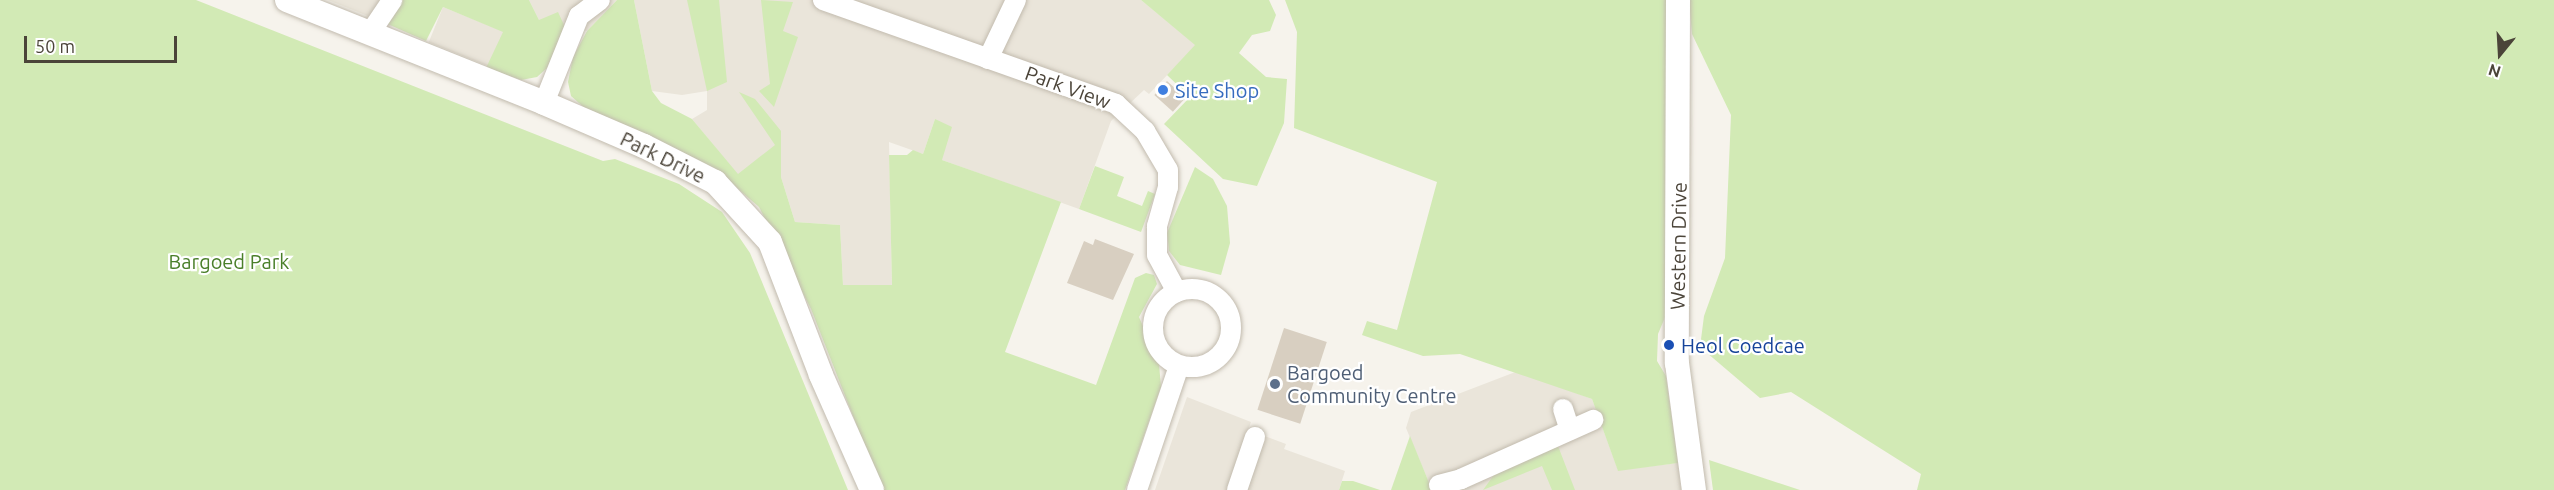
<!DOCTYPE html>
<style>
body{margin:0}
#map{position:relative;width:2554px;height:490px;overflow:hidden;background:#f6f3ec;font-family:Ubuntu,sans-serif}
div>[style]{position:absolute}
.residential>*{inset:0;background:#eae5da;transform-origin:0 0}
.green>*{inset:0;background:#d2eab5}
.building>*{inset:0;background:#d8cfc1;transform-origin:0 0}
.roads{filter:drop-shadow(0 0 2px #c2bbae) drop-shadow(0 0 2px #c2bbae)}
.minor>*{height:20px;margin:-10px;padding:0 10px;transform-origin:10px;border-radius:10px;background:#fff}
.minor>.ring{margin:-10px;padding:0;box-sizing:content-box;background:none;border:20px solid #fff;border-radius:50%}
.tertiary>*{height:24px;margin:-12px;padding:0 12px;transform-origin:12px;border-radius:12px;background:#fff}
.dots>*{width:16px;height:16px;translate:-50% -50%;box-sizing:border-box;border:3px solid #fff;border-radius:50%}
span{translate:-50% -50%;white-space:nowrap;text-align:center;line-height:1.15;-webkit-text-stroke:4.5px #fff;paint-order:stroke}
.street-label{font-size:20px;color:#4b4439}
.shop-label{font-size:20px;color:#366cbe}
.left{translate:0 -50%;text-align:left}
.park-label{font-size:20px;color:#4a7f2a}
.transit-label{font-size:20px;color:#164399}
.service-label{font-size:20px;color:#4e5e75}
.north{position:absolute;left:2470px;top:24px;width:60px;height:60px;-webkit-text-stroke:4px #fff;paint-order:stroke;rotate:198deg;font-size:16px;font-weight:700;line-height:24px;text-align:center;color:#4b4439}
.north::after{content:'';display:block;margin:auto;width:21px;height:27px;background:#4b4439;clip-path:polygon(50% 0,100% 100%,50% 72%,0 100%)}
.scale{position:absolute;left:24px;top:36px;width:153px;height:27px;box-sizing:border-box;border:3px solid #4b4439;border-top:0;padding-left:8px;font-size:18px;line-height:21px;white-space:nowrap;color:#4b4439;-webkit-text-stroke:4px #fff;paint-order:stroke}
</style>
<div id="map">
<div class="residential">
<i style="clip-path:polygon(328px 0,398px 0,383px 22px)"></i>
<i style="clip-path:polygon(529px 0,617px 0,587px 31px,539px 20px)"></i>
<i style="clip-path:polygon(634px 0,1141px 0,1196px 45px,1149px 94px,1144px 90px,1111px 121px,1079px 209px,942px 160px,935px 119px,923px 154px,889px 142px,892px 286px,843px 285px,840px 225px,795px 222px,781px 177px,780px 144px,738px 175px,692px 119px,707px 110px,707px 91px,682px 95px,652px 91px)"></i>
<i style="left:443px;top:7px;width:66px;height:38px;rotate:22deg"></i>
<i style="clip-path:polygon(1518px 371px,1592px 399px,1618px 470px,1678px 463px,1681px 490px,1432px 490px,1406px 428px,1411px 412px)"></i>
<i style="clip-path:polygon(1187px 397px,1251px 422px,1248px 430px,1286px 444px,1284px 449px,1345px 471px,1339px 490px,1155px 490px)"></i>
</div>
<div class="green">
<i style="clip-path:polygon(0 0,196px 0,603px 161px,615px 159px,679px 184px,722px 212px,750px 253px,848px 490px,0 490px)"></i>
<i style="clip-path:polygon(398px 0,529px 0,539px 20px,558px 12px,565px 27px,547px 68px,537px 77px,521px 80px,486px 68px,503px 32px,443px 7px,426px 41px,383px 22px)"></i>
<i style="clip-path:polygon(617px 0,634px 0,652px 91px,661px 103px,692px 119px,738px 174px,775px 145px,739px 92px,755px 99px,781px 131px,781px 177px,795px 222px,840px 225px,843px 285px,892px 285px,889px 155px,907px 155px,913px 150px,923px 154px,935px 119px,952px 127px,942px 160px,1061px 202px,1005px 352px,1096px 385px,1135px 278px,1146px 273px,1154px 275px,1157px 284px,1139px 317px,1159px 364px,1161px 387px,1125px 490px,882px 490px,811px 309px,759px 207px,729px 181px,588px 111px,571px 96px,568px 82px,573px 57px,587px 31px)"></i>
<i style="clip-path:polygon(687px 0,719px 0,727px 82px,707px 91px)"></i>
<i style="clip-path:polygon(761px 0,793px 2px,783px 31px,798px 37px,774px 107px,759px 91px,770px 84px)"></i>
<i style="clip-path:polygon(1141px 0,1269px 0,1276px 15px,1270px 31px,1252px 35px,1239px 53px,1266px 77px,1287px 79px,1284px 123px,1257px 186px,1223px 179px,1164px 124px,1190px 97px,1167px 75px,1195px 45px)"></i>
<i style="clip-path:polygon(1285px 0,1667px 0,1666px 315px,1658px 334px,1657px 361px,1666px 376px,1678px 463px,1618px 471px,1592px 399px,1460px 354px,1423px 356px,1362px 335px,1367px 321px,1397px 330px,1437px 182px,1294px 128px,1297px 32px)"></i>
<i style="clip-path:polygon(1689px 0,2554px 0,2554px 490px,1917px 490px,1921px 474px,1791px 392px,1760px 398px,1700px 347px,1704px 316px,1725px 258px,1731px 115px,1692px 34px)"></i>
<i style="clip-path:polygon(1095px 166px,1124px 177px,1117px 196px,1142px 206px,1148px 191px,1155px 194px,1141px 232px,1079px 209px)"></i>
<i style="clip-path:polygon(1195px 167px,1213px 179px,1227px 206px,1230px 243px,1221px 275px,1180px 265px,1169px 251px,1167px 233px)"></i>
<i style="clip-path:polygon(1410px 436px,1432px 490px,1391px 490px)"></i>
<i style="clip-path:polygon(1558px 446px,1575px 490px,1552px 490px,1542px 466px,1483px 490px,1496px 472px)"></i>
<i style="clip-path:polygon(1709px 460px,1800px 490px,1713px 490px)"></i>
<i style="clip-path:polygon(1342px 481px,1353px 481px,1380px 490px,1339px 490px)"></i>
</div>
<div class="building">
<i style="left:1167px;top:81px;width:25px;height:19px;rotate:42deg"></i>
<i style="clip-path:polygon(1095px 239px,1134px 254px,1113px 300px,1067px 283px,1084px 241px,1093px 245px)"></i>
<i style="left:1284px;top:328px;width:45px;height:86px;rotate:18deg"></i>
</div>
<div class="roads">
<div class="minor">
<i style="left:823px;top:0;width:311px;rotate:19.5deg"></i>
<i style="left:1116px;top:104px;width:40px;rotate:43deg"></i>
<i style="left:1145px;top:131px;width:45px;rotate:59.5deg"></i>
<i style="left:1168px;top:170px;width:17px;rotate:90deg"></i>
<i style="left:1168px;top:187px;width:41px;rotate:105.8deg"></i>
<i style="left:1157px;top:226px;width:29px;rotate:90deg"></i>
<i style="left:1157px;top:255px;width:42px;rotate:61.6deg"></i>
<i style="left:370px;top:33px;width:40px;rotate:-56deg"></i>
<i style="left:988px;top:59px;width:65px;rotate:-64.6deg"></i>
<i style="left:544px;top:103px;width:94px;rotate:-68.1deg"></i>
<i style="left:579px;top:16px;width:26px;rotate:-37deg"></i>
<i class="ring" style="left:1153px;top:289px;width:58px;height:58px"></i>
<i style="left:1563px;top:409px;width:22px;rotate:72deg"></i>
<i style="left:1439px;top:485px;width:23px;rotate:-15deg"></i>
<i style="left:1461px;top:479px;width:145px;rotate:-24.1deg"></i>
<i style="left:1137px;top:490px;width:131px;rotate:-71.3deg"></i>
<i style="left:1237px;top:490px;width:56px;rotate:-71.2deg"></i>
</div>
<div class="tertiary">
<i style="left:287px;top:0;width:277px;rotate:21.8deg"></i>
<i style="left:544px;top:103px;width:109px;rotate:23.3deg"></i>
<i style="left:644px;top:146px;width:80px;rotate:26.9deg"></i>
<i style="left:715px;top:182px;width:81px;rotate:47.5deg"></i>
<i style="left:770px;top:242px;width:142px;rotate:69deg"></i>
<i style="left:821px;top:375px;width:126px;rotate:66.1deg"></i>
<i style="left:1678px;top:0;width:363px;rotate:90.2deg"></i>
<i style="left:1677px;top:363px;width:128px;rotate:82.4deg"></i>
</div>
</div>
<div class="dots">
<i style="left:1163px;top:90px;background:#3f7fe0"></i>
<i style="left:1669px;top:345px;background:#1a4fb4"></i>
<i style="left:1275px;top:384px;background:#5c6f8a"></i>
</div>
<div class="street-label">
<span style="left:1068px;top:87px;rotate:20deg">Park View</span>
<span style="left:663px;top:157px;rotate:26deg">Park Drive</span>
<span style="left:1678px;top:246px;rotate:-89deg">Western Drive</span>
</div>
<div class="shop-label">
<span class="left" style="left:1175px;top:90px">Site Shop</span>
</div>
<div class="park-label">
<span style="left:229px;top:261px">Bargoed Park</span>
</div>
<div class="transit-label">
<span class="left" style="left:1681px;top:345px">Heol Coedcae</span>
</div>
<div class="service-label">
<span class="left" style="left:1287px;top:384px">Bargoed<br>Community Centre</span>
</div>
<div class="north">N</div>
<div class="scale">50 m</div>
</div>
